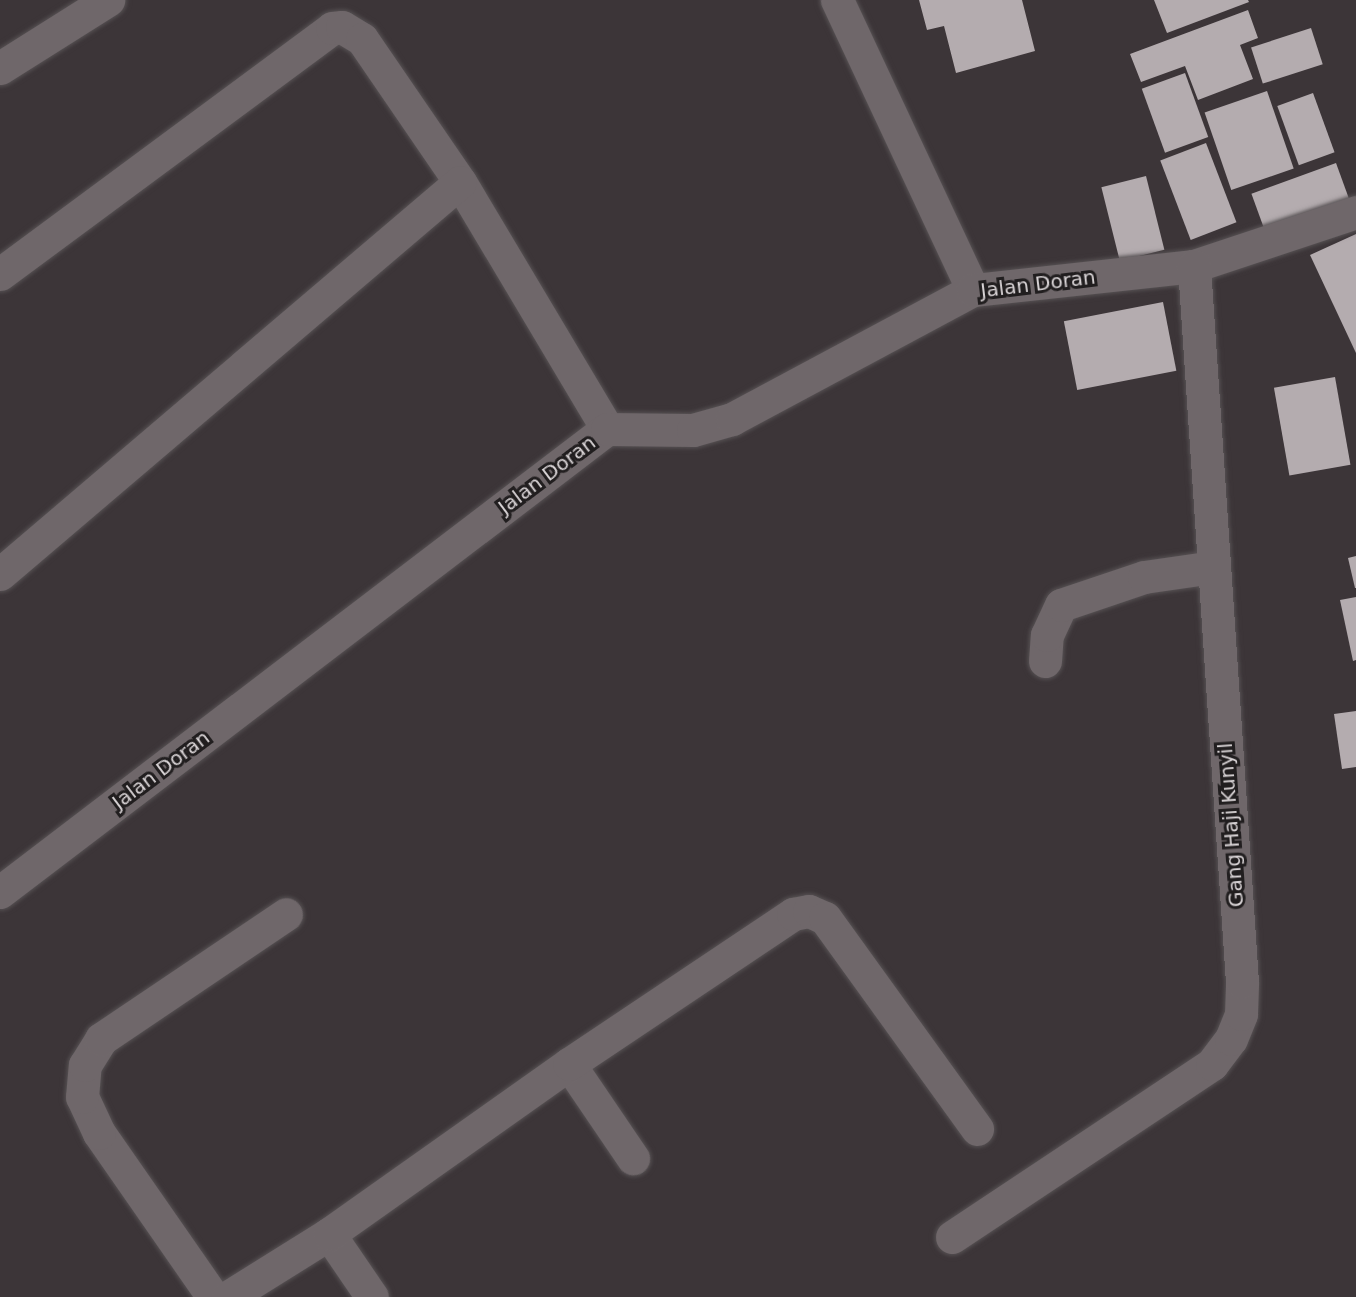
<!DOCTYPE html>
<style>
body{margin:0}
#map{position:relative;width:1356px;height:1297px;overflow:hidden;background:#3c3538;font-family:"DejaVu Sans",sans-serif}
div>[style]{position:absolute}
.building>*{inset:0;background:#b4acaf;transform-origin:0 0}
.roads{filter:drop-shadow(0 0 2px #565153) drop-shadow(0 0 2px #565153)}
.street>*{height:33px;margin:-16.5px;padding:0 16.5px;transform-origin:16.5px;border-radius:16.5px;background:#6f676a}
span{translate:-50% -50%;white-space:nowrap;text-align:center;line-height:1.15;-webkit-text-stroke:6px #211e1f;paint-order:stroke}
.street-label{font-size:20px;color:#dad5d7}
</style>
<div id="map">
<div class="building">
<i style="clip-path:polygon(919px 0,1022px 0,1035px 51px,956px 73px,944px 26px,927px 30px)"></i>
<i style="clip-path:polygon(1154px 0,1248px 0,1249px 2px,1167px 33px)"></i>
<i style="clip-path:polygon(1248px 10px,1258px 38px,1240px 45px,1253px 79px,1198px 100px,1185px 66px,1141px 82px,1130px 54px)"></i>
<i style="left:1311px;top:28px;width:38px;height:63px;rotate:72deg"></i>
<i style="left:1185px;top:73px;width:68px;height:46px;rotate:70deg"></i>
<i style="left:1267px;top:91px;width:82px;height:66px;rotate:71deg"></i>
<i style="left:1313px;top:93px;width:63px;height:38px;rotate:70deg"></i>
<i style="left:1206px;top:143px;width:85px;height:49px;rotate:69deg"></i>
<i style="left:1336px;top:163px;width:38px;height:90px;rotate:70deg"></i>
<i style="left:1146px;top:176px;width:76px;height:46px;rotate:76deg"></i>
<i style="clip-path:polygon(1356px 234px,1356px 353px,1310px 255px)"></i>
<i style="left:1163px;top:302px;width:70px;height:101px;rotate:79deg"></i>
<i style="left:1335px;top:377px;width:89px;height:62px;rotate:80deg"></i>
<i style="clip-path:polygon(1356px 556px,1356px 588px,1355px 588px,1348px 558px)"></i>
<i style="clip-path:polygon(1356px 597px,1356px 660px,1353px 661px,1340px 600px)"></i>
<i style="clip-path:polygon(1356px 711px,1356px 767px,1342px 769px,1334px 714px)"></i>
</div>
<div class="roads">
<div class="street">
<i style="left:837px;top:0;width:320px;rotate:64.9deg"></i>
<i style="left:0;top:68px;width:128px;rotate:-32.2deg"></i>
<i style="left:0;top:274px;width:413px;rotate:-36.5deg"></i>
<i style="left:332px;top:28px;width:10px;rotate:-6deg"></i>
<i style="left:342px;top:27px;width:23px;rotate:31deg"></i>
<i style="left:362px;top:39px;width:173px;rotate:55.6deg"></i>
<i style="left:460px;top:182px;width:287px;rotate:59.2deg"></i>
<i style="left:0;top:574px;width:604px;rotate:-40.44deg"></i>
<i style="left:1045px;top:661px;width:26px;rotate:-86deg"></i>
<i style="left:1047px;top:635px;width:33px;rotate:-65deg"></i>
<i style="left:1061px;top:605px;width:88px;rotate:-18.6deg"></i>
<i style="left:1144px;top:577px;width:70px;rotate:-8.2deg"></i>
<i style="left:0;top:892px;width:763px;rotate:-37.34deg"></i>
<i style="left:607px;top:429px;width:86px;rotate:0.7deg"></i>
<i style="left:693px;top:430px;width:41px;rotate:-15.8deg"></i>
<i style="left:732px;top:419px;width:273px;rotate:-28.2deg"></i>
<i style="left:973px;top:290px;width:222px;rotate:-6.2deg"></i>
<i style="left:1194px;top:266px;width:171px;rotate:-18.4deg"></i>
<i style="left:569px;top:1064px;width:114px;rotate:55.8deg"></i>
<i style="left:329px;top:1234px;width:76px;rotate:55.7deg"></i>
<i style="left:952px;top:1237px;width:312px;rotate:-33.6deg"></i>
<i style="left:1212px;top:1064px;width:31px;rotate:-53deg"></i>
<i style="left:1231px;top:1039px;width:27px;rotate:-68deg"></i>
<i style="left:1241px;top:1014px;width:32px;rotate:-88deg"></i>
<i style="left:1242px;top:982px;width:718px;rotate:-93.84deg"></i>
<i style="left:213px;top:1297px;width:200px;rotate:-124.8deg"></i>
<i style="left:99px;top:1133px;width:40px;rotate:-115deg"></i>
<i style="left:82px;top:1097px;width:32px;rotate:-85deg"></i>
<i style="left:85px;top:1065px;width:31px;rotate:-58deg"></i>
<i style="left:101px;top:1039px;width:223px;rotate:-34deg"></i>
<i style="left:228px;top:1297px;width:119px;rotate:-32deg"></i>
<i style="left:329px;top:1234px;width:294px;rotate:-35.3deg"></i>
<i style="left:569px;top:1064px;width:270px;rotate:-33.8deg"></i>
<i style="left:793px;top:914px;width:16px;rotate:-11deg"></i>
<i style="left:809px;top:911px;width:17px;rotate:24deg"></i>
<i style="left:825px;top:918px;width:260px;rotate:54.2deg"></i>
</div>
</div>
<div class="street-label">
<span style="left:1038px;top:284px;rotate:-7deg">Jalan Doran</span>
<span style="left:547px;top:475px;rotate:-37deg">Jalan Doran</span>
<span style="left:161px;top:770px;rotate:-37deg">Jalan Doran</span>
<span style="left:1231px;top:825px;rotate:-94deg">Gang Haji Kunyil</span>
</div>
</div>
